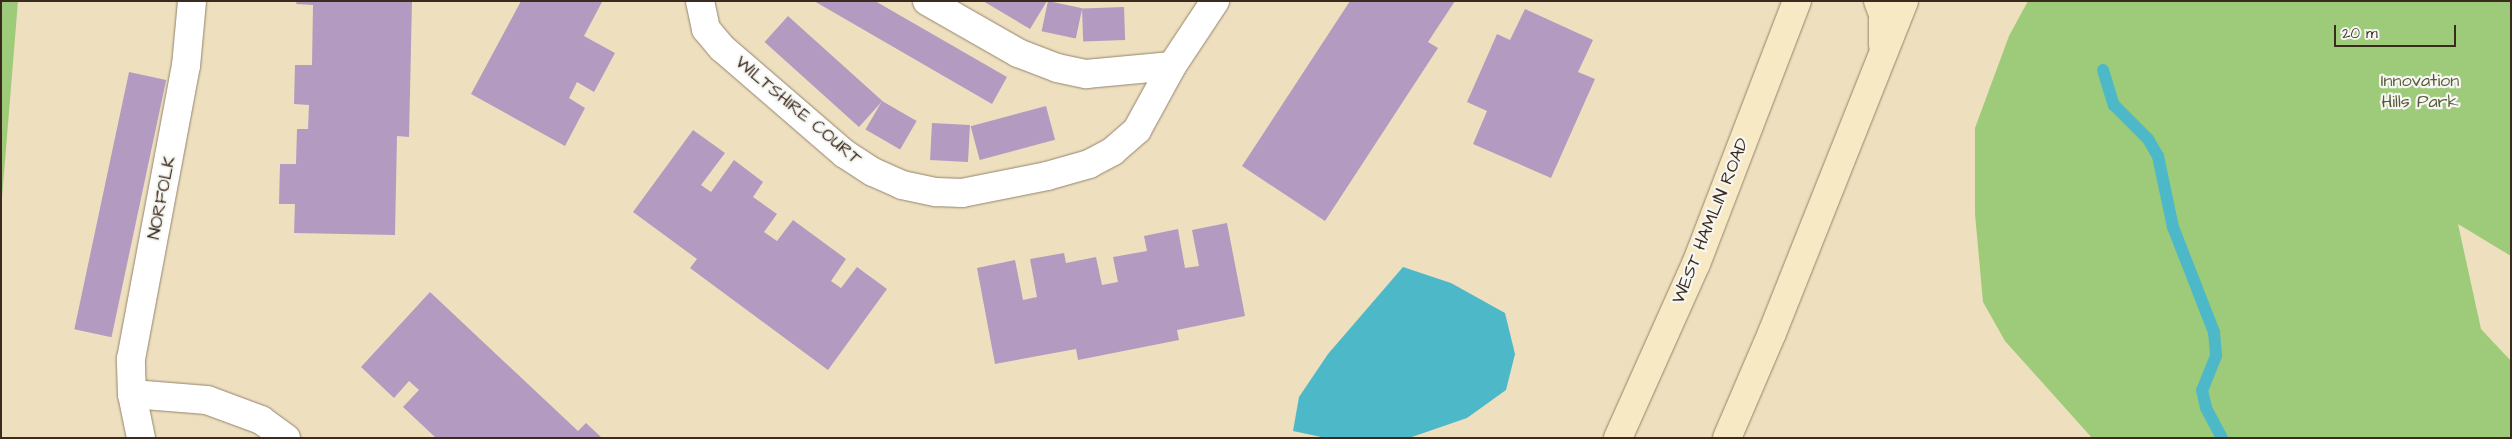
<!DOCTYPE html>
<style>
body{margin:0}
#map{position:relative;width:2512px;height:439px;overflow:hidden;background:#eedfbf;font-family:"Architects Daughter",sans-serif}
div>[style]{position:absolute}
.green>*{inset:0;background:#9dcb79}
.water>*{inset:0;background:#4db9c8}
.stream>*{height:12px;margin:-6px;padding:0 6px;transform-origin:6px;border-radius:6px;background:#4db9c8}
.building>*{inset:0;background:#b39ac1;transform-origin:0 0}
.roads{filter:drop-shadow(0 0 1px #94846e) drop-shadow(0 0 1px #94846e)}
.minor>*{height:28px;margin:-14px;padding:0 14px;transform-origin:14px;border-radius:14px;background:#fff}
.secondary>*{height:28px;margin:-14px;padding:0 14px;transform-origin:14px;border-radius:14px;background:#f6e9c3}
span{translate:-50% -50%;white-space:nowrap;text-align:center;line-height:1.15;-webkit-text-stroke:4.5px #f6f6f2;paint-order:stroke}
.park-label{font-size:18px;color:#585a39}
.street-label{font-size:18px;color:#3b2a1e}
.frame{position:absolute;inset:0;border:2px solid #3b2a1e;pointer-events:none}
.scale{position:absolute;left:2334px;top:25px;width:122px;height:22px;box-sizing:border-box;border:2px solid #3b2a1e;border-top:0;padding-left:6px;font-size:15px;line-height:18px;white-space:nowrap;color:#3b2a1e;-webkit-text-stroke:4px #f6f6f2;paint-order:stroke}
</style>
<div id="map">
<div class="green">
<i style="clip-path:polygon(1px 1px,18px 1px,1px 210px)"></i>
<i style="clip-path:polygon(2028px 1px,2511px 1px,2511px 256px,2458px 224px,2481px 329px,2511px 361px,2511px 438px,2092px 438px,2005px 341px,1983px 302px,1975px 214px,1975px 128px,2009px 36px)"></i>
</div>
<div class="water">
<i style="clip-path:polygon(1403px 267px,1451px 283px,1505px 313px,1515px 354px,1506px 390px,1467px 418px,1409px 438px,1326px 438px,1293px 431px,1299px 397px,1328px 354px)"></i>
</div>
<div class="stream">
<i style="left:2103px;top:70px;width:37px;rotate:73deg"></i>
<i style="left:2114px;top:105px;width:48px;rotate:45deg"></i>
<i style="left:2148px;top:139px;width:20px;rotate:60deg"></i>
<i style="left:2158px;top:156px;width:73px;rotate:78.1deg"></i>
<i style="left:2173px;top:227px;width:113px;rotate:68.7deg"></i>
<i style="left:2214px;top:332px;width:24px;rotate:85deg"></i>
<i style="left:2216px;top:356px;width:37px;rotate:112deg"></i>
<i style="left:2202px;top:390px;width:18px;rotate:77deg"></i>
<i style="left:2206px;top:408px;width:34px;rotate:62deg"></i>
</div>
<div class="building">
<i style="clip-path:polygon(297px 1px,412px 1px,409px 137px,397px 136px,395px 235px,294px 233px,295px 204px,279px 204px,280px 164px,296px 164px,297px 129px,308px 129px,309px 105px,294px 104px,295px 65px,312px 65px,313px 5px,296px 4px)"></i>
<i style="clip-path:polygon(521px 1px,602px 2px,584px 36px,615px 53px,594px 92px,577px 82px,569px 98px,585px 108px,565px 146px,471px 94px)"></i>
<i style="clip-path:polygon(814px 1px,875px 1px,1007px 77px,992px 104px)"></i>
<i style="clip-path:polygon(983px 1px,1047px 1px,1030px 29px)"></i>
<i style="left:1048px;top:1px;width:35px;height:31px;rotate:12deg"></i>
<i style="clip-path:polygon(1350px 1px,1455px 1px,1428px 42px,1438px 48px,1325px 221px,1242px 166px)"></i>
<i style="left:1124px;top:7px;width:33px;height:42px;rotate:88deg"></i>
<i style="clip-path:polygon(1525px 9px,1593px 40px,1578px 72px,1595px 79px,1551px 178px,1473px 144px,1487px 111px,1467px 102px,1497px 34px,1510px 40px)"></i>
<i style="left:788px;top:16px;width:127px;height:35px;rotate:42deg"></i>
<i style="left:129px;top:72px;width:38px;height:263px;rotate:12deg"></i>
<i style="left:882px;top:101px;width:40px;height:33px;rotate:30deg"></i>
<i style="left:1046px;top:106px;width:35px;height:78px;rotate:75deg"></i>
<i style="left:932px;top:123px;width:38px;height:37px;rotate:3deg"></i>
<i style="clip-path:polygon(693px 130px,725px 153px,701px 185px,711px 192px,734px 160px,763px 182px,753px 197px,777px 214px,764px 232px,777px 241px,793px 220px,846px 259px,831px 281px,841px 288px,857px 267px,887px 289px,828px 370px,690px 268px,697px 259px,633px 212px)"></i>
<i style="clip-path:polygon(1227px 223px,1245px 316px,1177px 330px,1179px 340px,1078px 360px,1076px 349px,995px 364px,977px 268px,1015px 260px,1023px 300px,1037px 297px,1030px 259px,1064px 253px,1066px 263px,1096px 257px,1102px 285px,1118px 282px,1113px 257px,1147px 251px,1144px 236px,1178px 229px,1185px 268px,1199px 266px,1192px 230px)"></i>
<i style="clip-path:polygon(430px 292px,578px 431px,586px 423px,602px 438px,436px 438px,403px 407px,419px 390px,409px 381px,394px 398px,361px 367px)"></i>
</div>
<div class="roads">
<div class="minor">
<i style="left:700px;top:1px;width:29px;rotate:78deg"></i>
<i style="left:706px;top:29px;width:25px;rotate:50deg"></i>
<i style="left:722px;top:48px;width:162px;rotate:40.8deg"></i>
<i style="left:845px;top:154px;width:33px;rotate:33deg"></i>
<i style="left:873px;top:172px;width:32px;rotate:24deg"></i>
<i style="left:902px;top:185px;width:35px;rotate:12deg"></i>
<i style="left:936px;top:192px;width:26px;rotate:2deg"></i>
<i style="left:962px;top:193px;width:87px;rotate:-11.3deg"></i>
<i style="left:1047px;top:176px;width:44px;rotate:-15.9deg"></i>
<i style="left:1089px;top:164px;width:27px;rotate:-28deg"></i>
<i style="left:1113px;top:151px;width:32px;rotate:-41deg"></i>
<i style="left:1137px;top:130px;width:73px;rotate:-61.3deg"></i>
<i style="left:1172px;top:66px;width:78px;rotate:-56.5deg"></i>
<i style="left:927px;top:1px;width:105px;rotate:29.7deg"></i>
<i style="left:1018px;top:53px;width:42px;rotate:21deg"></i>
<i style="left:1057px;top:68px;width:30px;rotate:12deg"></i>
<i style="left:1086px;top:74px;width:86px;rotate:-5.3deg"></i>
<i style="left:132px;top:394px;width:75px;rotate:4.6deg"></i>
<i style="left:207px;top:400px;width:58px;rotate:20.3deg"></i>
<i style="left:261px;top:420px;width:31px;rotate:36deg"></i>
<i style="left:141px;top:438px;width:45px;rotate:-101.6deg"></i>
<i style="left:132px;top:394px;width:35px;rotate:-92deg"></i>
<i style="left:131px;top:359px;width:298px;rotate:-79.4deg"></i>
<i style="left:186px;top:66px;width:65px;rotate:-84.7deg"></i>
</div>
<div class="secondary">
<i style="left:1878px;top:1px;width:14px;rotate:69deg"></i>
<i style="left:1883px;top:14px;width:31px;rotate:90deg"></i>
<i style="left:1618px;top:438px;width:191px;rotate:-65.9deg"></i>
<i style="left:1696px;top:264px;width:282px;rotate:-69deg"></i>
<i style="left:1727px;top:438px;width:114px;rotate:-66.8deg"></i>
<i style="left:1772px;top:333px;width:357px;rotate:-68.3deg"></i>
</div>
</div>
<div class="park-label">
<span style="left:2420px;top:92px">Innovation<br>Hills Park</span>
</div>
<div class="street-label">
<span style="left:798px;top:111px;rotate:40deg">WILTSHIRE COURT</span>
<span style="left:162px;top:198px;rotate:-79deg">NORFOLK</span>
<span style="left:1711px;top:221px;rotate:-68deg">WEST HAMLIN ROAD</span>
</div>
<div class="frame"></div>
<div class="scale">20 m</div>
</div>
